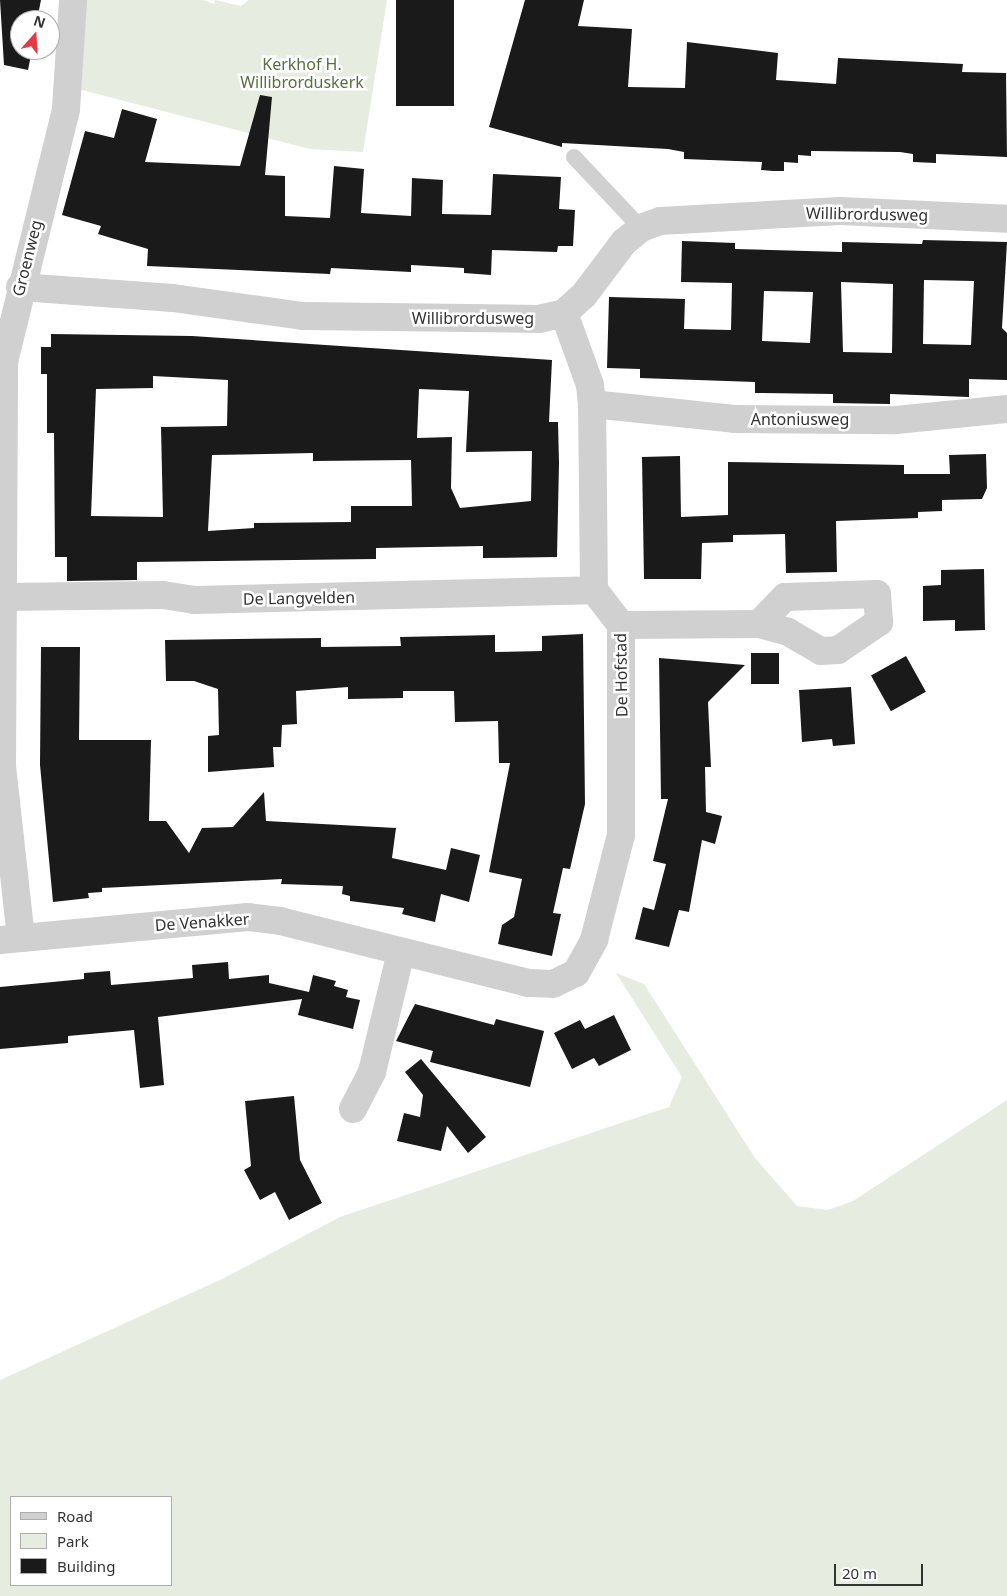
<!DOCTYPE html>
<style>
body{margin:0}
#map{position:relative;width:1007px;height:1596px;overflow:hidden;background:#fff;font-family:"Noto Sans",sans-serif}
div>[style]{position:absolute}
.green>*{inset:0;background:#e6ecdf}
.building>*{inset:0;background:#1a1a1a;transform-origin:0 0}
.lane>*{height:16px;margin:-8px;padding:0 8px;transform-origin:8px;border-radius:8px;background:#d0d0d0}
.street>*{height:28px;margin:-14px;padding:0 14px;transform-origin:14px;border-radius:14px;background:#d0d0d0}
span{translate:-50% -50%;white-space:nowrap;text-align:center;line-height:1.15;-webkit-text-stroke:5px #fff;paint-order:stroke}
.park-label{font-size:16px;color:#56703f}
.street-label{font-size:16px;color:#333}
.legend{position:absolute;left:10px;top:1496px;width:162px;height:90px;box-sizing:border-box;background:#fff;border:1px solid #adadad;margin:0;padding:6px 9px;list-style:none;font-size:15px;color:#333}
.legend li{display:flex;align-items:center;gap:10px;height:25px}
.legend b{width:25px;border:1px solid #adadad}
.north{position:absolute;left:10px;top:10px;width:50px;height:50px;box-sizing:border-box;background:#fff;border:1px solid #adadad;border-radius:50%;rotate:19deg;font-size:14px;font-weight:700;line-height:20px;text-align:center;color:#333}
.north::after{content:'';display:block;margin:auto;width:18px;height:22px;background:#e63946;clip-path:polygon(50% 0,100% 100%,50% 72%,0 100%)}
.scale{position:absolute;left:834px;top:1564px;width:89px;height:22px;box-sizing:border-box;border:2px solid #333;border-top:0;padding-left:6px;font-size:15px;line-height:18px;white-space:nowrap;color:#333;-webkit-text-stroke:4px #fff;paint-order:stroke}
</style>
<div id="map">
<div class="green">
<i style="clip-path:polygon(84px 0,203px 0,214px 4px,215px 0,241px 6px,249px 0,387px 0,363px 152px,310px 149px,78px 89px)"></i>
<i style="clip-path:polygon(evenodd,616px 973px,644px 984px,755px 1158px,797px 1206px,828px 1210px,853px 1201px,1007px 1100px,1007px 1596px,0 1596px,0 1380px,222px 1279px,340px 1217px,669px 1107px,682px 1077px,616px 973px,11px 1497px,171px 1497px,171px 1585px,11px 1585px,11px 1497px)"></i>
</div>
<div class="building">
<i style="clip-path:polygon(0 0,41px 0,37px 20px,20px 20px,20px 50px,32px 50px,28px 70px,4px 65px)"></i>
<i style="left:396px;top:0;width:58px;height:106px"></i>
<i style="clip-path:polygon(525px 0,584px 0,578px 26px,632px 29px,628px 87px,685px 88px,687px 42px,778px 53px,776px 80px,836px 84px,838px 58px,963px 64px,962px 72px,1006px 73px,1007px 157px,936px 154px,936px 163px,913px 162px,913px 154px,900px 152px,811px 151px,811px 156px,798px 155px,798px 163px,784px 162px,784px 171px,773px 171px,761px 170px,762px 162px,684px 159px,684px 152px,668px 149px,562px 143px,562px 147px,489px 127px)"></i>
<i style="clip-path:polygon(260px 95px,272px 97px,265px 175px,285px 176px,285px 216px,330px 218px,334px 166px,364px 169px,361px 213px,411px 216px,412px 178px,443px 180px,442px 214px,491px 215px,493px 174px,561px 177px,559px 209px,575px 210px,573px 246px,558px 246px,557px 252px,492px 250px,491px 275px,464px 273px,464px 268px,411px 265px,411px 272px,331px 268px,330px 274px,147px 266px,148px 249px,98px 234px,101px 226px,62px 215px,85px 131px,114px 138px,122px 109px,157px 119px,145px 162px,240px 166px)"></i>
<i style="clip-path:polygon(evenodd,923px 240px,1007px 242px,1002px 328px,1007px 333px,1007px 380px,969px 379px,969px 397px,890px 394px,890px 404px,833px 403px,833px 394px,755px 393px,755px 382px,640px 378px,640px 369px,607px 368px,609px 297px,685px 299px,684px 329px,731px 330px,732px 283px,681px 282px,682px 241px,735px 243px,735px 249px,842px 252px,842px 242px,922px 244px,923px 240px,924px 280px,974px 281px,971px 345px,923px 344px,924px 280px,923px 240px,841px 282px,893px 284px,892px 353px,843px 352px,841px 282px,923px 240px,764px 291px,813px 292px,810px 343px,762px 341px,764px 291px)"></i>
<i style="clip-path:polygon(evenodd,51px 334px,192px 336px,552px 360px,549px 422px,558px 422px,559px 463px,557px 557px,483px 558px,483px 546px,376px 548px,376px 559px,137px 562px,137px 580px,67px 581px,67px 557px,55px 557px,54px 433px,47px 433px,47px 374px,41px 374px,41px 347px,51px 347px,51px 334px,153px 376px,228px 380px,227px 426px,161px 427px,163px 517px,91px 516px,96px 389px,153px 388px,153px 376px,51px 334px,419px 389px,469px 391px,466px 452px,532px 451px,531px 501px,460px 508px,451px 488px,452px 437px,417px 438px,419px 389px,51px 334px,313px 453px,313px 461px,411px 460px,412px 506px,351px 506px,351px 522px,254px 523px,254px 528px,208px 531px,212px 455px,313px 453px)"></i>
<i style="clip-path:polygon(986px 454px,987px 488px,982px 499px,942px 500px,942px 511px,918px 512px,918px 518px,836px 521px,837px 572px,786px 573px,785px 534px,733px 535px,733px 542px,702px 543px,701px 579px,644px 579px,642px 457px,680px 456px,681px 517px,728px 515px,728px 462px,904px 465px,904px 474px,950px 474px,949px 455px)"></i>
<i style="clip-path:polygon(984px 569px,985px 630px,955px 631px,955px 620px,923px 621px,923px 586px,941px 585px,941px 570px)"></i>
<i style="clip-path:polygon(583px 634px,585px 804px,570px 869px,563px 868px,553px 913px,561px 914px,552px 956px,498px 944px,502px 925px,514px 917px,522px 879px,489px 872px,510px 763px,499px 763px,498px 721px,455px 722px,454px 691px,403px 691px,403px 698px,348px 699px,348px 687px,296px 691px,297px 724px,282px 725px,281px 747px,273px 747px,274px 767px,208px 772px,208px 736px,219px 735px,218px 689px,194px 681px,166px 681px,165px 640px,321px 638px,321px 647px,401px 646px,400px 637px,495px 635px,495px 652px,542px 651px,542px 636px)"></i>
<i style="clip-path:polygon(41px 647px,80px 647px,79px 740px,151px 740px,149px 821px,166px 821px,189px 853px,202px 828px,233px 827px,264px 792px,266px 821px,396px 828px,392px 858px,446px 870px,451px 848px,480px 855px,469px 902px,441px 894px,435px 922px,402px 914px,404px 908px,350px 901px,350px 896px,342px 894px,343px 886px,281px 884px,282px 879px,102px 888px,102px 892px,88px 893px,89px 898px,53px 902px,40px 765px)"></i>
<i style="left:751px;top:653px;width:28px;height:31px"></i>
<i style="left:906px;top:656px;width:41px;height:40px;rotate:61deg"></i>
<i style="clip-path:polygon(659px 658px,745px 665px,708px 702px,711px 767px,705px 767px,706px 812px,722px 816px,715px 844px,702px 840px,689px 912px,679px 910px,669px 947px,635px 939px,643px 907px,654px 910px,666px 864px,653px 861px,668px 799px,661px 799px)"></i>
<i style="clip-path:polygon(851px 687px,855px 744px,833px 746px,832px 739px,802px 742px,799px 690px)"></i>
<i style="clip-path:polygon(228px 962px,229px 979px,269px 975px,269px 983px,309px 992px,313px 975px,336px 981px,334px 986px,348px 990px,346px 997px,360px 1000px,353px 1029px,298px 1015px,302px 999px,158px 1017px,164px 1085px,140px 1088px,134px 1030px,68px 1036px,68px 1043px,0 1049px,0 987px,84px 979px,84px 973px,110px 971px,111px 985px,193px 978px,192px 965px)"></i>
<i style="clip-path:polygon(415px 1004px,494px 1025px,496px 1019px,544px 1031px,530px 1087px,430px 1062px,433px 1051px,396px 1041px)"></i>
<i style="clip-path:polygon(614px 1015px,631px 1050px,599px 1066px,594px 1058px,572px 1069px,554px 1033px,580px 1020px,585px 1029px)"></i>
<i style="clip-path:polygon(421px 1059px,486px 1137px,468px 1153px,447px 1126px,441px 1151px,397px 1141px,404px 1113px,420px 1117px,423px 1095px,405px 1072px)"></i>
<i style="clip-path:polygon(294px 1096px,300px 1160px,322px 1203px,289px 1220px,275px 1192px,260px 1200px,244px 1170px,251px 1166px,245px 1101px)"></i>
</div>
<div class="lane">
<i style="left:574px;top:157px;width:98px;rotate:46.7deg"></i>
</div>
<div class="street">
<i style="left:20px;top:287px;width:153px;rotate:4.1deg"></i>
<i style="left:173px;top:298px;width:131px;rotate:7.9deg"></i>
<i style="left:303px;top:316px;width:236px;rotate:0.7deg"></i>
<i style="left:539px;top:319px;width:26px;rotate:-13deg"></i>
<i style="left:564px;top:313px;width:27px;rotate:-42deg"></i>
<i style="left:584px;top:295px;width:66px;rotate:-53deg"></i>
<i style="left:624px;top:242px;width:22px;rotate:-39deg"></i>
<i style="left:641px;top:228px;width:20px;rotate:-20deg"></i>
<i style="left:660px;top:221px;width:180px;rotate:-3.2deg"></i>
<i style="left:840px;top:211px;width:167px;rotate:2.7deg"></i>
<i style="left:592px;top:404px;width:143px;rotate:6deg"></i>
<i style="left:734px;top:419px;width:162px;rotate:0.4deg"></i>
<i style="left:896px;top:420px;width:112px;rotate:-5.7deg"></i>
<i style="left:4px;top:597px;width:159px;rotate:-0.7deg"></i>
<i style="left:163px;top:595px;width:32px;rotate:9deg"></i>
<i style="left:195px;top:600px;width:399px;rotate:-1.4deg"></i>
<i style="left:621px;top:625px;width:138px;rotate:-0.4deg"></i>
<i style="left:759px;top:624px;width:30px;rotate:15deg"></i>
<i style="left:788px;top:632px;width:38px;rotate:30deg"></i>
<i style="left:821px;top:651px;width:17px;rotate:-3deg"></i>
<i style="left:838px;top:650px;width:50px;rotate:-34.3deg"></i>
<i style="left:879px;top:622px;width:28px;rotate:-94deg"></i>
<i style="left:877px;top:594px;width:92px;rotate:178.1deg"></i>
<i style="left:785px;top:597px;width:37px;rotate:134deg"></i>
<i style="left:21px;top:938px;width:173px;rotate:-96.3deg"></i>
<i style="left:2px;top:766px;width:404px;rotate:-89.7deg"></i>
<i style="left:4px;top:362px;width:260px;rotate:-76.2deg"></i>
<i style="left:66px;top:109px;width:109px;rotate:-86.3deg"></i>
<i style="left:0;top:940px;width:249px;rotate:-5.3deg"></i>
<i style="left:248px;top:917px;width:32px;rotate:7deg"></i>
<i style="left:280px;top:921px;width:256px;rotate:14deg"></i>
<i style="left:528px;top:983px;width:25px;rotate:2deg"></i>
<i style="left:553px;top:984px;width:25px;rotate:-26deg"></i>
<i style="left:576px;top:973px;width:38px;rotate:-61deg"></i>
<i style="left:594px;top:940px;width:108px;rotate:-75.6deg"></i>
<i style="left:621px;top:835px;width:210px;rotate:-90deg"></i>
<i style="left:621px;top:625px;width:44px;rotate:-127.6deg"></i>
<i style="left:594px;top:590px;width:186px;rotate:-90.6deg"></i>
<i style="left:592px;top:404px;width:19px;rotate:-96deg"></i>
<i style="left:590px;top:385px;width:77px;rotate:-109.9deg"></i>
<i style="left:353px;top:1109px;width:42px;rotate:-62.8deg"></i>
<i style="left:372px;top:1072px;width:123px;rotate:-76.4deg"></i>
</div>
<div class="park-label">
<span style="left:302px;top:73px">Kerkhof H.<br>Willibrorduskerk</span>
</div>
<div class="street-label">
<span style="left:867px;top:214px;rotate:1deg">Willibrordusweg</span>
<span style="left:27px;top:258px;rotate:-76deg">Groenweg</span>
<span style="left:473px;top:318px">Willibrordusweg</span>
<span style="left:800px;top:419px">Antoniusweg</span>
<span style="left:299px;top:598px;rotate:-1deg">De Langvelden</span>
<span style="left:621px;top:675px;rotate:-91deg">De Hofstad</span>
<span style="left:202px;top:922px;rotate:-4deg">De Venakker</span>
</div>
<ul class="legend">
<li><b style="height:6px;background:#d0d0d0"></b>Road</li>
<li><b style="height:14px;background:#e6ecdf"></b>Park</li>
<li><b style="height:14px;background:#1a1a1a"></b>Building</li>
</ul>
<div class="north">N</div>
<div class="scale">20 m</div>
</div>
